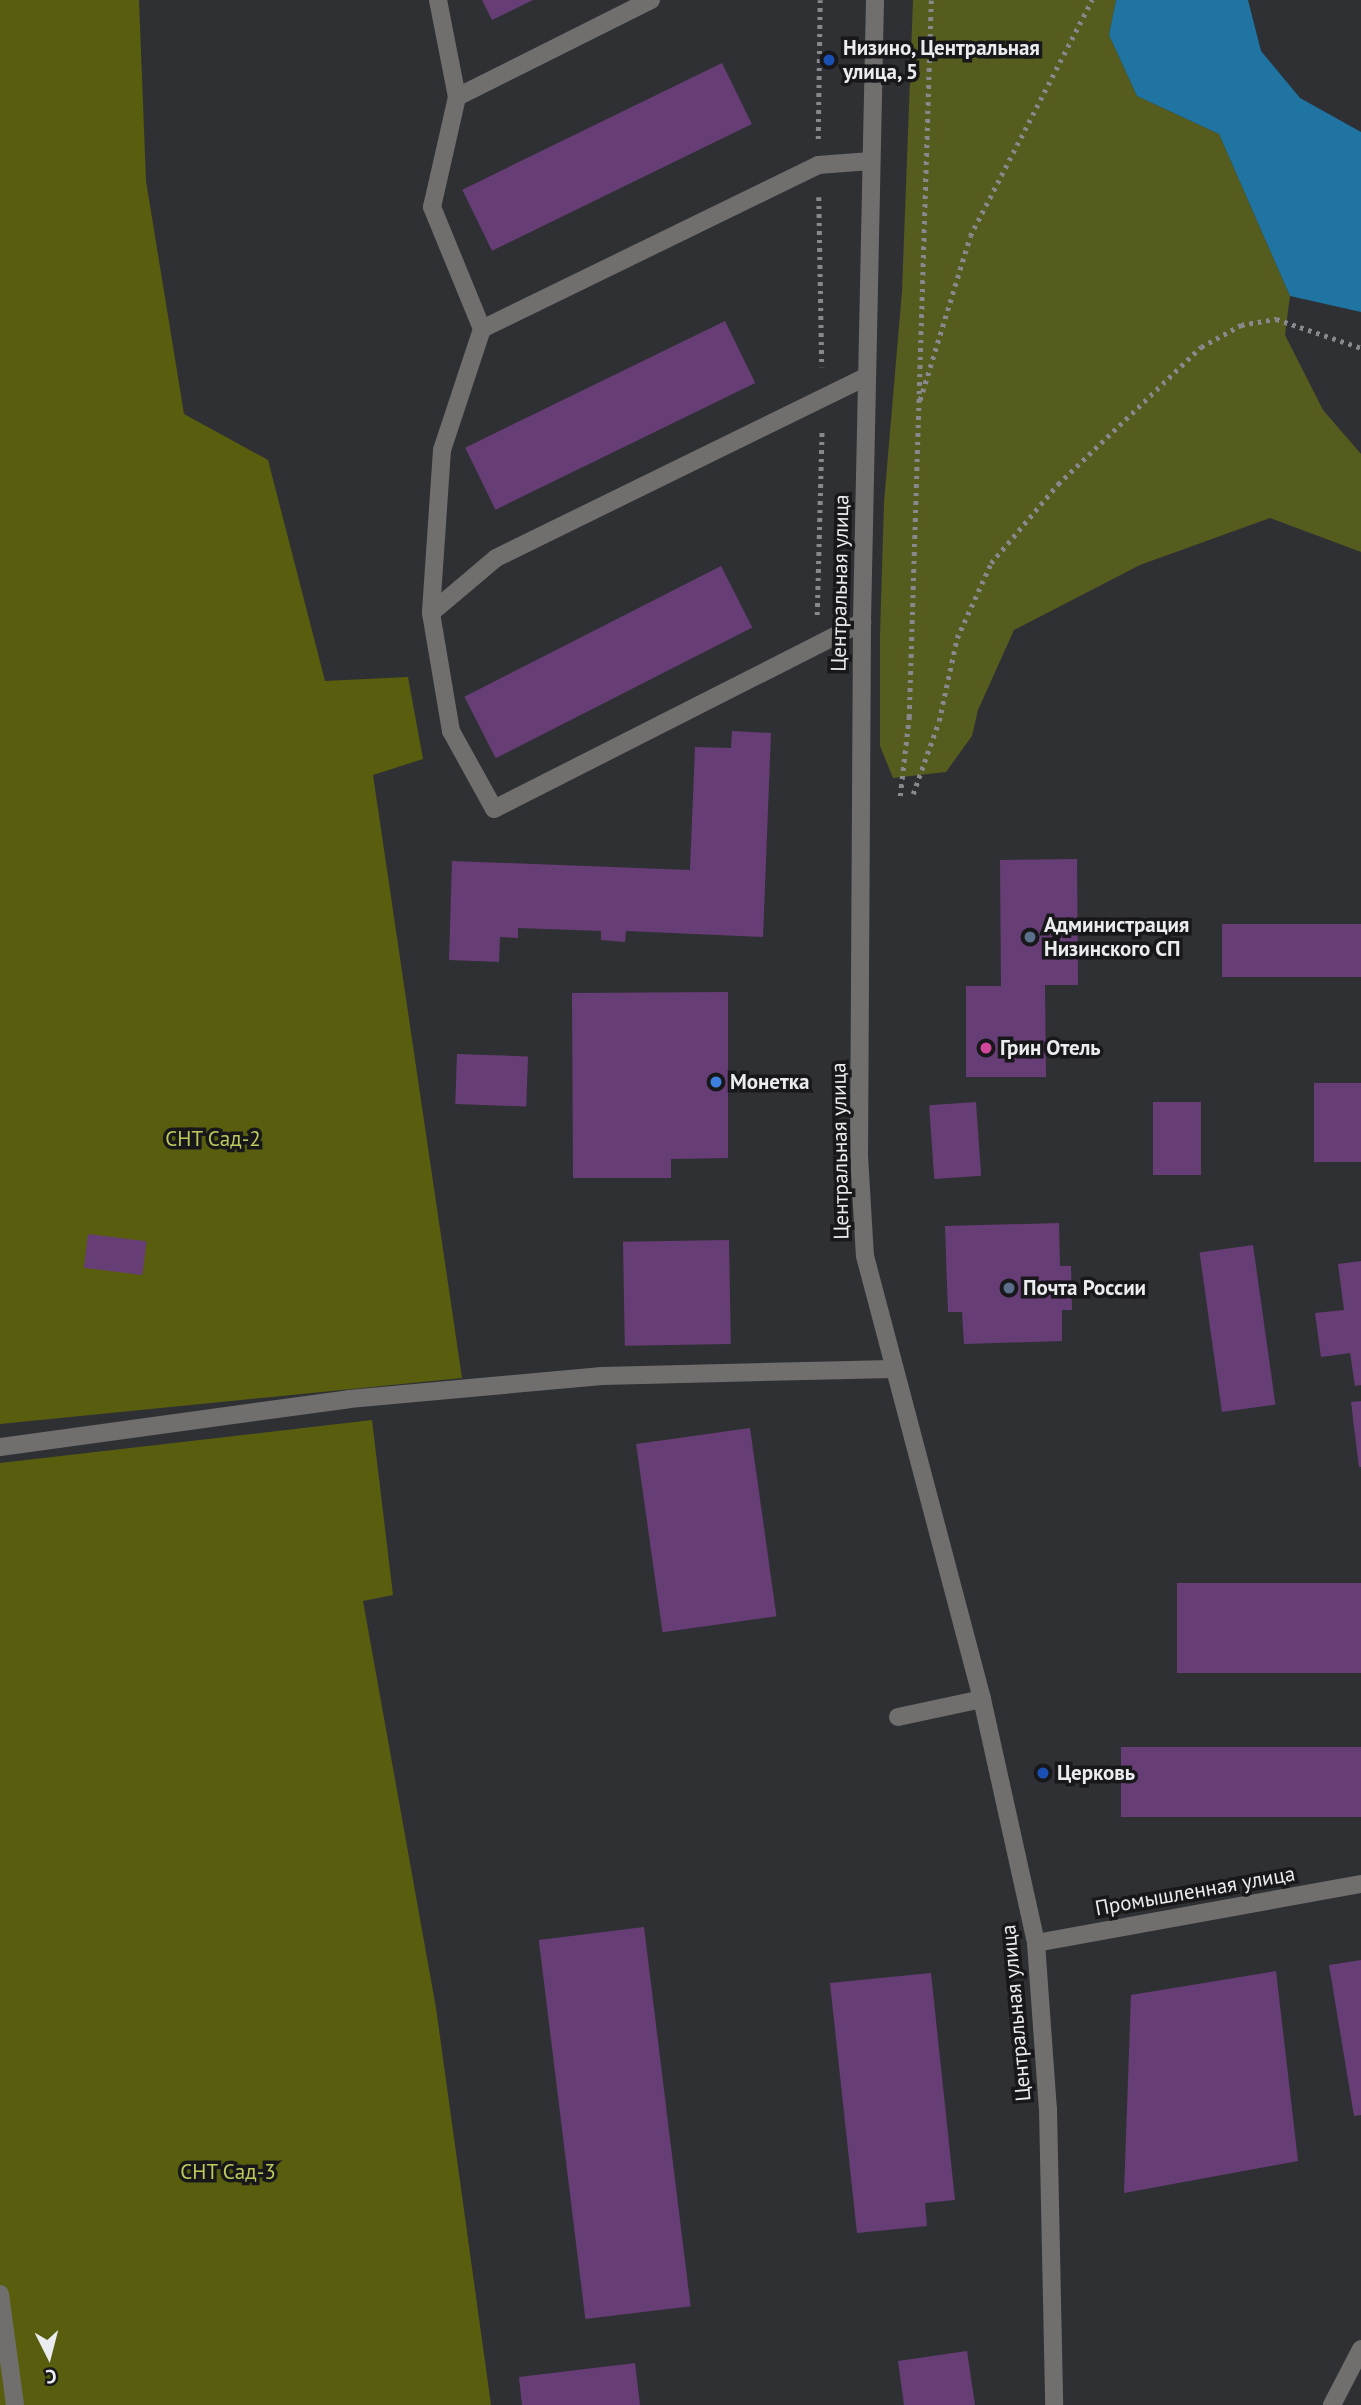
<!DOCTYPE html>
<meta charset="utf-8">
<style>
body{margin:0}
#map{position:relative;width:1361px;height:2405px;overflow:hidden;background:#2f3034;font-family:"PT Sans",sans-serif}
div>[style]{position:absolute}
.green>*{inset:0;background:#595e0f}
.forest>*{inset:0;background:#565b1e}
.water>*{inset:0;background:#2074a1}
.building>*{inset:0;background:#673d76;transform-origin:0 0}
.path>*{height:4.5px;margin-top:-2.25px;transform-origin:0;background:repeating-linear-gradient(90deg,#88898d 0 3.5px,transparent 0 8.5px)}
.minor>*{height:18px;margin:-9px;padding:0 9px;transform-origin:9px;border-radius:9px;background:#716f6e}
.dots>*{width:19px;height:19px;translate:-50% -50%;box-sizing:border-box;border:4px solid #18181a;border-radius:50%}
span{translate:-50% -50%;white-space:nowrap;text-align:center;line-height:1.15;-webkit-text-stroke:7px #18181a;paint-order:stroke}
.poi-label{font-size:21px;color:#ebecef;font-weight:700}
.left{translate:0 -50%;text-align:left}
.street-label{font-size:21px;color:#ebecef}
.park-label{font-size:21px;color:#c1ca5d}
.north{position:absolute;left:14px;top:2321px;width:70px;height:70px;-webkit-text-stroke:5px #18181a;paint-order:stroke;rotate:174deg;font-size:19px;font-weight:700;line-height:28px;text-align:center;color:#ebecef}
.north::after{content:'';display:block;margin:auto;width:24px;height:32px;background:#ebecef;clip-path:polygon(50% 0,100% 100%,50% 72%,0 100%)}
</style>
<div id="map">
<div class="green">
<i style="clip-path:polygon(0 0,139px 0,146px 181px,184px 414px,268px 460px,325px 681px,408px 677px,423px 759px,373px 775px,462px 1378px,0 1424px)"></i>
<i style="clip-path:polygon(372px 1420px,393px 1595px,363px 1601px,436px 2008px,491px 2405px,0 2405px,0 1463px)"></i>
</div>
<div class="forest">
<i style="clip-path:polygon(913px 0,1116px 0,1109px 35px,1137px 96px,1219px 134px,1290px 296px,1285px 335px,1323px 410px,1361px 454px,1361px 552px,1270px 518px,1140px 565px,1014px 630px,978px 710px,972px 736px,946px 772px,893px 778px,880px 746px,880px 635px,884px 502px,902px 291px)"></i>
</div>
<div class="water">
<i style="clip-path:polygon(1116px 0,1248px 0,1261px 51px,1300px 98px,1361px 132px,1361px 312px,1290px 296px,1219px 134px,1137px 96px,1109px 35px)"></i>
</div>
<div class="building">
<i style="clip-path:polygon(482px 0,533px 0,492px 20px)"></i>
<i style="left:722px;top:63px;width:68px;height:289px;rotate:64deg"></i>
<i style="left:725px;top:321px;width:69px;height:289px;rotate:64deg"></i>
<i style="left:721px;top:566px;width:69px;height:288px;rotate:63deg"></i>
<i style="clip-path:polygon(732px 731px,771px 733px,763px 937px,626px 931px,625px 942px,601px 940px,601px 931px,518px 928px,518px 938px,500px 937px,499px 962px,449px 960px,452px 861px,690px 870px,695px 747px,731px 748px)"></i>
<i style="clip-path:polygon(1077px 859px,1078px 985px,1045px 985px,1046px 1077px,966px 1077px,966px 986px,1001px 986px,1000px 860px)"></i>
<i style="left:1361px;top:924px;width:53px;height:139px;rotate:90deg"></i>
<i style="clip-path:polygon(728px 992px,728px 1158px,671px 1159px,671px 1178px,573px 1178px,572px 993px)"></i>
<i style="left:457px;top:1054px;width:71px;height:50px;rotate:2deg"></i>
<i style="left:1361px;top:1083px;width:79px;height:47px;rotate:90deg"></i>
<i style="left:976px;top:1102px;width:74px;height:47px;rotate:86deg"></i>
<i style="left:1153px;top:1102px;width:48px;height:73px"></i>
<i style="clip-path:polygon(1059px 1223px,1060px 1266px,1071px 1266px,1072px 1310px,1062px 1310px,1062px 1341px,964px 1344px,962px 1312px,948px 1312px,945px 1226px)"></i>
<i style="left:88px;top:1234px;width:59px;height:34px;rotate:7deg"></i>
<i style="left:729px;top:1240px;width:104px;height:106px;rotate:89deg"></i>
<i style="left:1253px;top:1245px;width:161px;height:54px;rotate:82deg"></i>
<i style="clip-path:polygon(1361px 1261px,1361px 1385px,1355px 1386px,1350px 1353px,1321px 1357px,1315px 1313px,1344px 1310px,1338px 1264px)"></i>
<i style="clip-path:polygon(1361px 1401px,1361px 1467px,1359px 1467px,1351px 1402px)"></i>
<i style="left:750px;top:1428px;width:190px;height:115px;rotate:82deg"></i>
<i style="left:1361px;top:1583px;width:90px;height:184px;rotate:90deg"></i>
<i style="left:1361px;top:1747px;width:70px;height:240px;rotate:90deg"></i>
<i style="left:644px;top:1927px;width:382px;height:106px;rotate:83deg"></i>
<i style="clip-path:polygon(1361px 1960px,1361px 2115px,1354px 2116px,1329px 1965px)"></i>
<i style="clip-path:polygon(1276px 1971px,1298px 2161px,1124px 2193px,1131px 1995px)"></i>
<i style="clip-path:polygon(931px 1973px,955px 2200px,925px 2203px,927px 2226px,857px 2233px,830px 1983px)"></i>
<i style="clip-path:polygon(967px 2351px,975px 2405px,904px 2405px,898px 2361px)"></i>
<i style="clip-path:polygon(635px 2363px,640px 2405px,522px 2405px,519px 2377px)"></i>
</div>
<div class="path">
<i style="left:818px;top:139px;width:139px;rotate:-89.2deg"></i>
<i style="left:819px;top:197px;width:170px;rotate:89deg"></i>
<i style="left:920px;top:400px;width:171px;rotate:-73deg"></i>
<i style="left:970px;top:236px;width:266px;rotate:-62.7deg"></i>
<i style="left:817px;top:615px;width:187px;rotate:-88.5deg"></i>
<i style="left:913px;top:794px;width:77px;rotate:-70.4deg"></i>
<i style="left:939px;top:721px;width:85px;rotate:-77.8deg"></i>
<i style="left:957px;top:638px;width:82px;rotate:-65.6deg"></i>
<i style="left:991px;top:563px;width:104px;rotate:-49.7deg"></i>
<i style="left:1058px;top:484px;width:198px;rotate:-43.8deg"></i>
<i style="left:1201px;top:347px;width:46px;rotate:-28.8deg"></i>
<i style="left:1241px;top:325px;width:36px;rotate:-10deg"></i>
<i style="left:1276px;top:319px;width:90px;rotate:18.8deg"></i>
<i style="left:900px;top:796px;width:80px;rotate:-83.5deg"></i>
<i style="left:909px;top:717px;width:717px;rotate:-88.24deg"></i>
</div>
<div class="minor">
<i style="left:438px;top:0;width:99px;rotate:78.9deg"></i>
<i style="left:457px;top:97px;width:113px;rotate:102.8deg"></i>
<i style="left:432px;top:207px;width:132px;rotate:67.7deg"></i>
<i style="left:482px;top:329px;width:127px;rotate:108.3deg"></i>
<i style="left:442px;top:450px;width:163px;rotate:93.9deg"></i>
<i style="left:431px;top:613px;width:120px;rotate:80.4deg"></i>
<i style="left:451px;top:731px;width:89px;rotate:61.1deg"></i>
<i style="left:494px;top:809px;width:413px;rotate:-26.9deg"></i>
<i style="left:875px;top:0;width:622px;rotate:91.2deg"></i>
<i style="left:862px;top:622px;width:534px;rotate:90.32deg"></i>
<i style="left:859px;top:1156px;width:100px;rotate:86.6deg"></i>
<i style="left:865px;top:1256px;width:458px;rotate:75.2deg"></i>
<i style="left:982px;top:1699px;width:250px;rotate:77.5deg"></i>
<i style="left:1036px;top:1943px;width:166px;rotate:85.9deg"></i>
<i style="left:1048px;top:2109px;width:296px;rotate:88.8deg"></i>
<i style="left:457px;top:97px;width:217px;rotate:-26.6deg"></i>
<i style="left:482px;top:329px;width:374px;rotate:-26deg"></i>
<i style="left:818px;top:165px;width:53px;rotate:-4.3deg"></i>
<i style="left:431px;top:613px;width:85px;rotate:-40.2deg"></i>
<i style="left:496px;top:558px;width:413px;rotate:-26.1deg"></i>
<i style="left:0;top:1447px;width:352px;rotate:-7.8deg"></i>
<i style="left:349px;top:1399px;width:254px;rotate:-5.2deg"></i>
<i style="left:602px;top:1376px;width:291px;rotate:-1.4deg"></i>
<i style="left:898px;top:1717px;width:86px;rotate:-12.1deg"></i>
<i style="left:1036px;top:1943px;width:330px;rotate:-10.3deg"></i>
<i style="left:0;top:2294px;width:112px;rotate:82.3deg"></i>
<i style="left:1332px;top:2405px;width:63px;rotate:-62.6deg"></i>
</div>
<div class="dots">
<i style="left:829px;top:60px;background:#1a4fb4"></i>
<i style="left:1030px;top:937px;background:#5c6f8a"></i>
<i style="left:986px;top:1048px;background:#d1479c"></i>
<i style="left:716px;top:1082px;background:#3f7fe0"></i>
<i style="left:1009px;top:1288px;background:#5c6f8a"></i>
<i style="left:1043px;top:1773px;background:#1a4fb4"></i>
</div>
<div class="poi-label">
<span class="left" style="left:843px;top:60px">Низино, Центральная<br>улица, 5</span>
<span class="left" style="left:1044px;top:937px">Администрация<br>Низинского СП</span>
<span class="left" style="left:1000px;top:1048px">Грин Отель</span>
<span class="left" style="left:730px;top:1082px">Монетка</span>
<span class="left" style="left:1023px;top:1288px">Почта России</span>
<span class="left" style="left:1057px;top:1773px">Церковь</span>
</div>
<div class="street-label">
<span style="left:840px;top:583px;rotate:-89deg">Центральная улица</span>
<span style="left:840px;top:1151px;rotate:-91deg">Центральная улица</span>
<span style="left:1195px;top:1891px;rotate:-10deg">Промышленная улица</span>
<span style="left:1016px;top:2013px;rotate:-95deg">Центральная улица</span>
</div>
<div class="park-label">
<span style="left:213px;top:1139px">СНТ Сад-2</span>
<span style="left:228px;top:2172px">СНТ Сад-3</span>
</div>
<div class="north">С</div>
</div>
